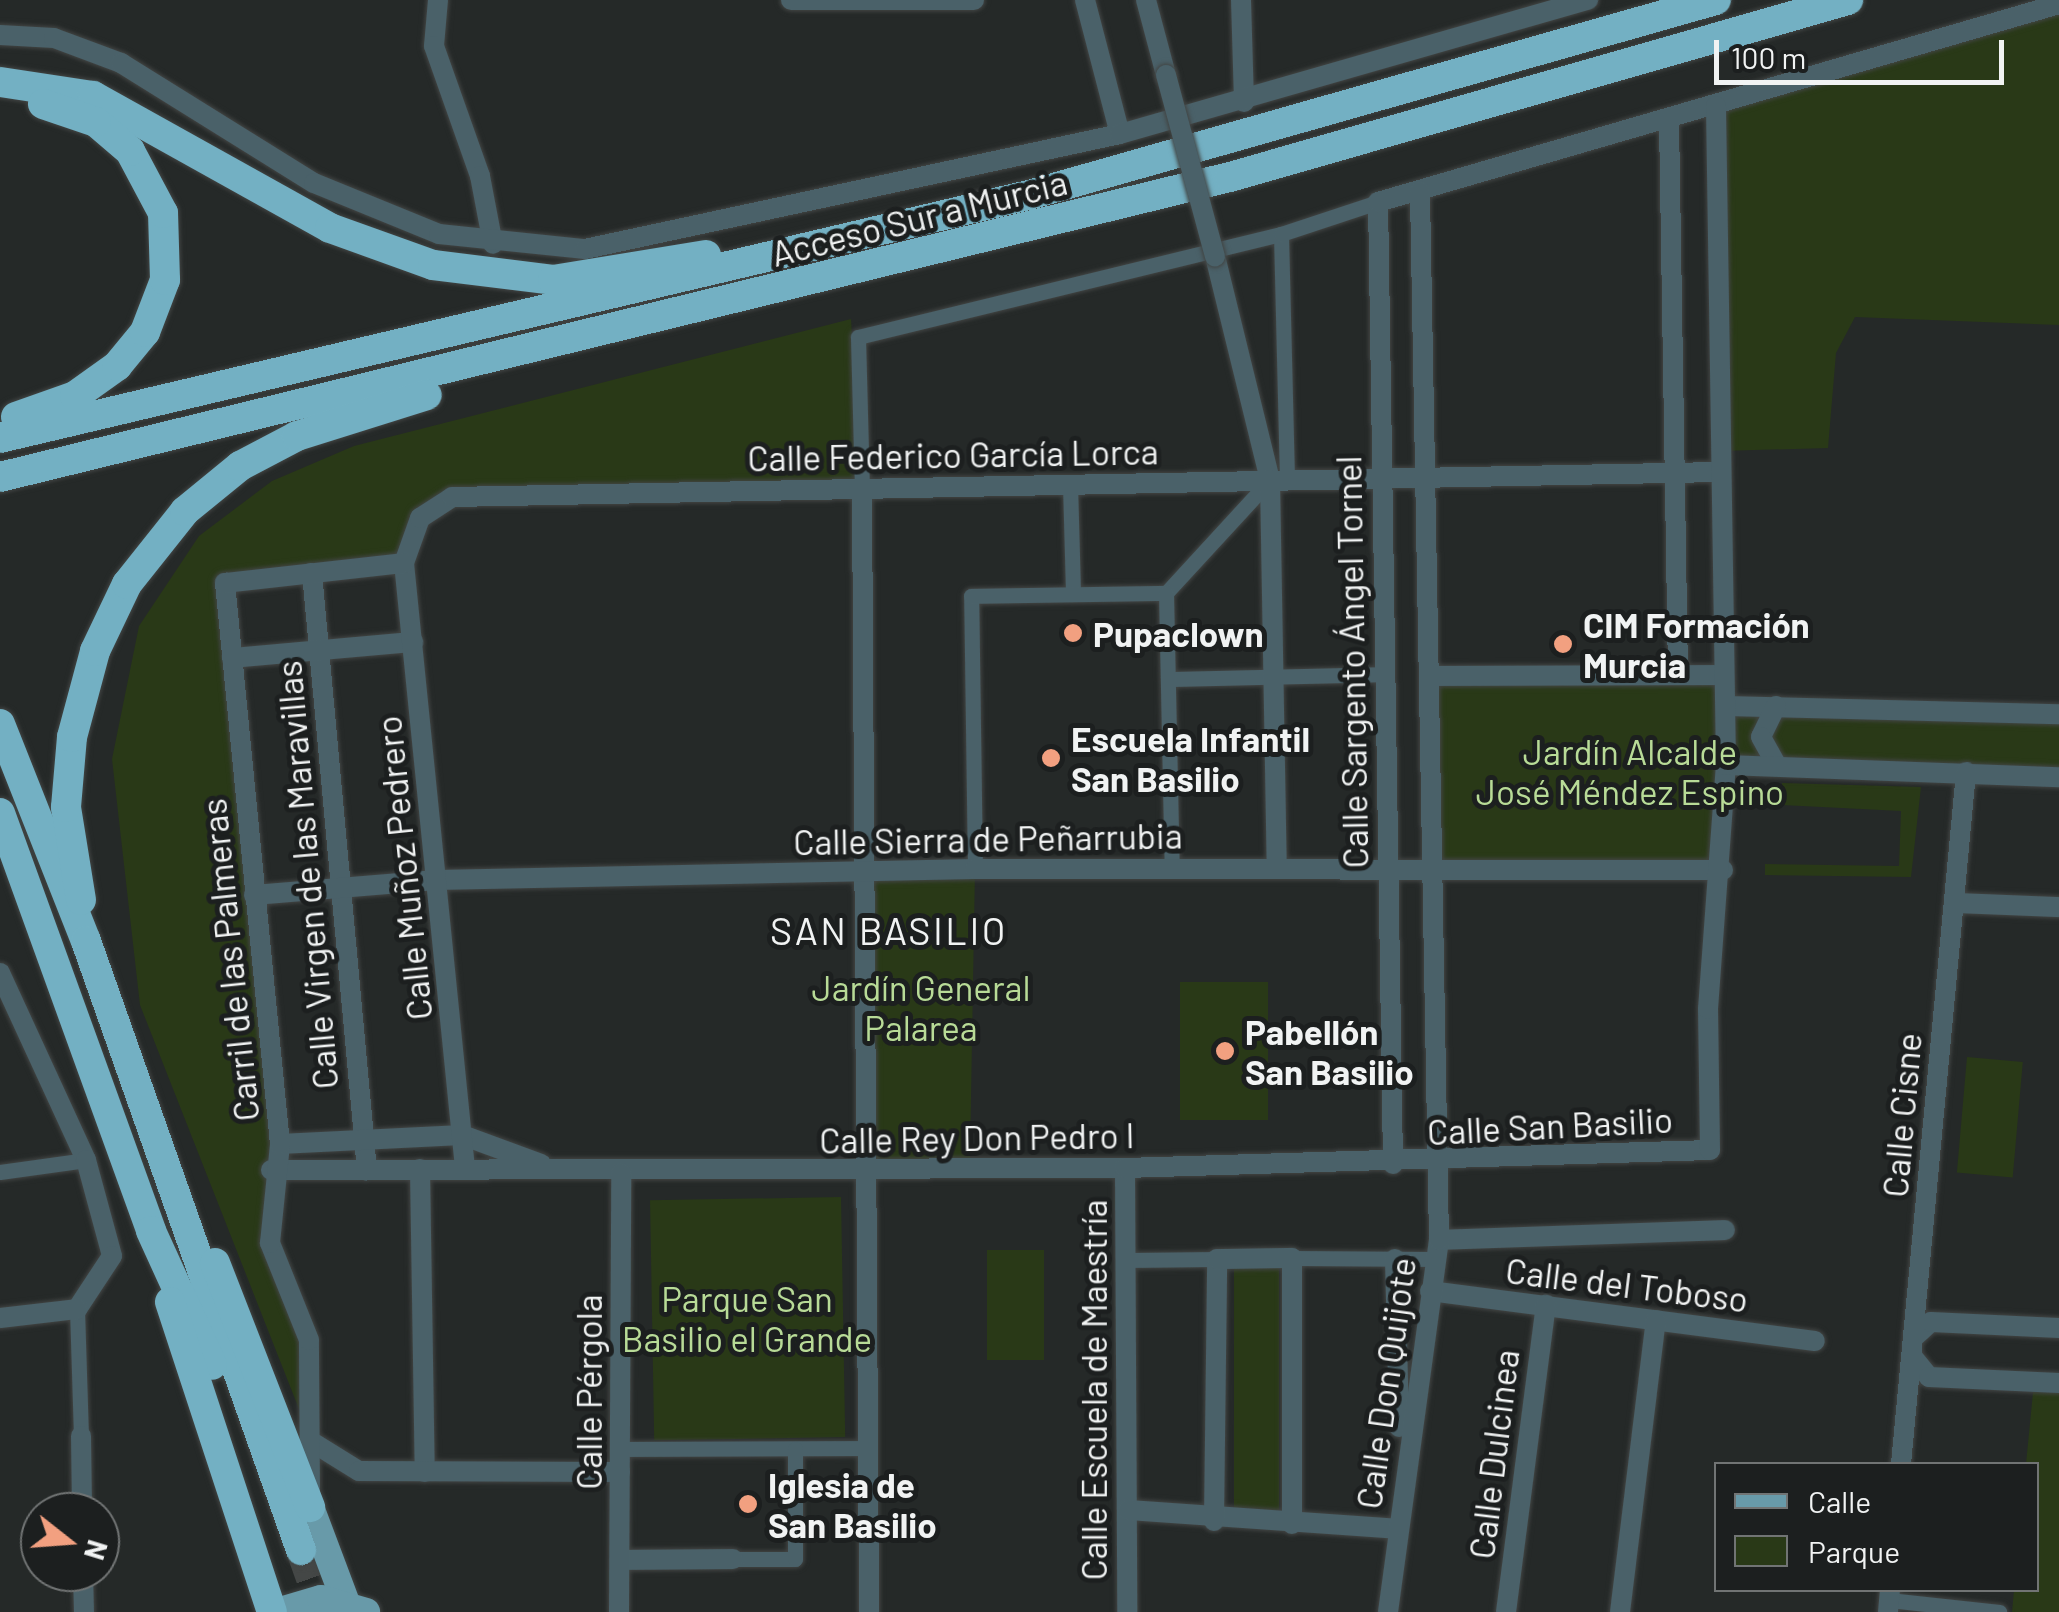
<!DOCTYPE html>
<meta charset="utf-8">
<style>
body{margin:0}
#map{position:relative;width:2059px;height:1612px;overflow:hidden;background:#252928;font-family:Barlow,sans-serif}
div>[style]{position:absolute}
.green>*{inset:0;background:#293917;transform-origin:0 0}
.motorway-tunnel>*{height:30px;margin-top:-15px;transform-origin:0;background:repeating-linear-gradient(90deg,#444746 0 30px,transparent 0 45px)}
.roads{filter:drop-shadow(0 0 2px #424544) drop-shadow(0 0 2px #424544)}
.pedestrian>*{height:15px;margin:-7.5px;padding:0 7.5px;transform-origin:7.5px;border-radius:7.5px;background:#4a6169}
.minor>*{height:20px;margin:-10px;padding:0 10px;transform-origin:10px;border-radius:10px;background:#4a6169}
.primary>*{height:28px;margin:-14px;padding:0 14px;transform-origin:14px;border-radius:14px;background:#689aa9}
.motorway>*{height:30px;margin:-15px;padding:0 15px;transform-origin:15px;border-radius:15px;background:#73b0c3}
.bridges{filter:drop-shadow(0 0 2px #424544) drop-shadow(0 0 2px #424544)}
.minor-bridge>*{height:20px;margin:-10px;padding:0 10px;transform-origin:10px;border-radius:10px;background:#4a6169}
.dots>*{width:28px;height:28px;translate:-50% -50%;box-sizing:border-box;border:5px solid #1c1f1f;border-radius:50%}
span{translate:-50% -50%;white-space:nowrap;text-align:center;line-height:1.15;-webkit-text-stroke:10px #1c1f1f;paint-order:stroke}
.street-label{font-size:35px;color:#f1f3f3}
.poi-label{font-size:35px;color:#f1f3f3;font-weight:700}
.left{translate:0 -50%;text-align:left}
.park-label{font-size:35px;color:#b8db97}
.neighbourhood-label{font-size:38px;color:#f1f3f3;letter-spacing:2.5px}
.legend{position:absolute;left:1714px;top:1462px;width:325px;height:130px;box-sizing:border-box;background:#1c1f1f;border:2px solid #717474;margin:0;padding:12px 18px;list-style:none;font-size:30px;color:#f1f3f3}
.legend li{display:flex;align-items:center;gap:20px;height:50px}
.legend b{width:50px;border:2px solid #717474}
.north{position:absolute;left:20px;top:1492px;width:100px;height:100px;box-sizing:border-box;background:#1c1f1f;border:2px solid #717474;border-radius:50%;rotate:107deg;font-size:28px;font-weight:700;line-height:40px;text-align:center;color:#f1f3f3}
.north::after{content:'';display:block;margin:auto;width:35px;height:45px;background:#f2a080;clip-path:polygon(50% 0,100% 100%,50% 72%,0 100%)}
.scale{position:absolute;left:1714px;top:40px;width:290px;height:45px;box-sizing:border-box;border:5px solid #f1f3f3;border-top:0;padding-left:12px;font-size:30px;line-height:35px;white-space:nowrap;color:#f1f3f3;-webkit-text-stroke:8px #1c1f1f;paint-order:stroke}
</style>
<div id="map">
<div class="green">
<i style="clip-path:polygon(2059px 4px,2059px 325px,1855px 317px,1836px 353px,1828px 448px,1720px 451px,1716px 106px)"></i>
<i style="clip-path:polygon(851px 319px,862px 490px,452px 497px,420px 519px,404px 563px,225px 583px,280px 1144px,270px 1243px,309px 1340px,312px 1442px,140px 1005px,112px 759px,139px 626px,199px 536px,272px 481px,354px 446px)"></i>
<i style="clip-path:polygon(1724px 675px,1726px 705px,2059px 714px,2059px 777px,1727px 765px,1723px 870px,1432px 866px,1429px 676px)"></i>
<i style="clip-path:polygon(1782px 783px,1921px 787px,1911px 877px,1765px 875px,1765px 864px,1899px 866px,1901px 811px,1782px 805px)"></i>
<i style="left:975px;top:869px;width:301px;height:106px;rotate:91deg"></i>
<i style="left:1268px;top:982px;width:138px;height:88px;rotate:90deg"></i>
<i style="left:1967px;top:1057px;width:56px;height:116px;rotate:5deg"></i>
<i style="left:841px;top:1197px;width:240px;height:191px;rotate:89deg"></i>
<i style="left:1044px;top:1250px;width:110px;height:57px;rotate:90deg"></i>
<i style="left:1234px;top:1267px;width:45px;height:243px"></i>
<i style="clip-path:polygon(2034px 1382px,2059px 1383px,2059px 1612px,2012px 1612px,2014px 1590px,2036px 1590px,2036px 1464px,2026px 1464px)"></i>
</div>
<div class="motorway-tunnel">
<i style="left:301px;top:1550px;width:66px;rotate:70.5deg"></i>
</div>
<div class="roads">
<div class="pedestrian">
<i style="left:1281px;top:234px;width:246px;rotate:88.6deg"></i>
<i style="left:1070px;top:484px;width:110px;rotate:88.4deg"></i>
<i style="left:862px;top:490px;width:153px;rotate:-91.5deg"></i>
<i style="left:858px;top:337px;width:435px;rotate:-13.7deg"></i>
<i style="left:1281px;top:234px;width:102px;rotate:-18.3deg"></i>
<i style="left:1166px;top:593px;width:154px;rotate:-47.4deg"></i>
<i style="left:1168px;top:679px;width:216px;rotate:-1.3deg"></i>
<i style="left:975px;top:869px;width:273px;rotate:-90.8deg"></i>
<i style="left:971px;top:596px;width:195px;rotate:-0.9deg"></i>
<i style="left:1166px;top:593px;width:275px;rotate:88.8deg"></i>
<i style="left:0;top:1172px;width:87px;rotate:-7.9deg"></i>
<i style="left:1292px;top:1258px;width:143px;rotate:0.4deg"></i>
<i style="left:1127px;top:1260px;width:90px;rotate:-0.6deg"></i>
<i style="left:77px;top:1309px;width:127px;rotate:88.2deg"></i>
<i style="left:620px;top:1449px;width:249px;rotate:-0.2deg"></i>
<i style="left:733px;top:1559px;width:62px"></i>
<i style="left:795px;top:1559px;width:110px;rotate:-90deg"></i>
<i style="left:1889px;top:1600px;width:111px;rotate:6.2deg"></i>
</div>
<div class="minor">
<i style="left:438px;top:0;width:46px;rotate:95deg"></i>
<i style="left:434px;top:46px;width:138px;rotate:70.5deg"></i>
<i style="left:480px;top:176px;width:69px;rotate:79.2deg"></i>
<i style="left:791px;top:0;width:183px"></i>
<i style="left:1085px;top:0;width:138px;rotate:75.4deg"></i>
<i style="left:1146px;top:0;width:78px;rotate:75.1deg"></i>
<i style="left:1241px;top:0;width:102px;rotate:88.3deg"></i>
<i style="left:0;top:35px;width:54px;rotate:3.2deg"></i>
<i style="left:54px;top:38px;width:72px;rotate:20.5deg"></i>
<i style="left:121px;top:63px;width:227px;rotate:31.9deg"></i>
<i style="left:314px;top:183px;width:135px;rotate:22.2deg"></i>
<i style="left:439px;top:234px;width:147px;rotate:5.9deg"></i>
<i style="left:585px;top:249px;width:547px;rotate:-12.13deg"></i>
<i style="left:1120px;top:134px;width:487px;rotate:-16deg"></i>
<i style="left:1669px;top:120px;width:555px;rotate:89.07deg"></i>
<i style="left:1215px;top:256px;width:231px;rotate:76.2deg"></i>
<i style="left:1270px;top:480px;width:387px;rotate:89deg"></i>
<i style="left:862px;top:490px;width:1122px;rotate:89.64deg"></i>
<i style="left:312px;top:573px;width:600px;rotate:84.74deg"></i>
<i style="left:232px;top:658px;width:182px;rotate:-5.1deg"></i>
<i style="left:1429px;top:676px;width:295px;rotate:-0.2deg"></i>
<i style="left:1726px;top:706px;width:333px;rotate:1.4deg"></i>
<i style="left:1776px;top:706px;width:34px;rotate:116deg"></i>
<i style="left:1761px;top:737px;width:33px;rotate:61deg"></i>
<i style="left:1726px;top:765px;width:333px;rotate:2.1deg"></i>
<i style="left:254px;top:895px;width:183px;rotate:-4.7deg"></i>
<i style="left:436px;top:880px;width:539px;rotate:-1.17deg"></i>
<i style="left:975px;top:869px;width:748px;rotate:0.08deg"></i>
<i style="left:1954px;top:903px;width:105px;rotate:2.2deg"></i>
<i style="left:0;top:973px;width:206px;rotate:65.3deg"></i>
<i style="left:86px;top:1160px;width:99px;rotate:74.8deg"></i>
<i style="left:112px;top:1256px;width:64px;rotate:123.4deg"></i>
<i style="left:77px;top:1309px;width:78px;rotate:173.3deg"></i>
<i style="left:280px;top:1144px;width:182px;rotate:-2.8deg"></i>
<i style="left:462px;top:1135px;width:84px;rotate:20.2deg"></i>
<i style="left:1393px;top:1164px;width:962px;rotate:-90.89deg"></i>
<i style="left:1378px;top:202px;width:709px;rotate:-16.21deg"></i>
<i style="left:465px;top:1168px;width:608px;rotate:-95.76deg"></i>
<i style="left:404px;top:563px;width:48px;rotate:-70.4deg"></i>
<i style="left:420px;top:518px;width:38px;rotate:-33deg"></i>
<i style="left:452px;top:497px;width:1269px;rotate:-1.13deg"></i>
<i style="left:1125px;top:1168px;width:444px;rotate:89.7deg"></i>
<i style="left:420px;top:1169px;width:303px;rotate:89.1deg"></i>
<i style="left:271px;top:1170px;width:854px;rotate:-0.13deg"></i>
<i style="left:1125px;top:1168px;width:585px;rotate:-1.76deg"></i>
<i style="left:1710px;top:1150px;width:141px;rotate:-90.8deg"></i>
<i style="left:1708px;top:1009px;width:245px;rotate:-85.8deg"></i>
<i style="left:1726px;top:765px;width:659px;rotate:-90.87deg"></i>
<i style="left:1439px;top:1240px;width:286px;rotate:-2deg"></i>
<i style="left:1395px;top:1259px;width:168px;rotate:88.6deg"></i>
<i style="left:1430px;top:1291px;width:388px;rotate:7.4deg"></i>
<i style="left:1913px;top:1338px;width:24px;rotate:-42deg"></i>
<i style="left:1931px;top:1322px;width:128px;rotate:2.7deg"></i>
<i style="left:1912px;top:1356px;width:27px;rotate:51deg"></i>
<i style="left:1929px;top:1377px;width:130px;rotate:2.6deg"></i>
<i style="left:81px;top:1436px;width:76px;rotate:89.2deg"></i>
<i style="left:312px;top:1442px;width:55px;rotate:31.7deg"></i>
<i style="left:359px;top:1471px;width:261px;rotate:0.2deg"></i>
<i style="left:1901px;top:1464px;width:695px;rotate:-84.63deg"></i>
<i style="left:310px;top:1495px;width:155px;rotate:-90.4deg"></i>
<i style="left:309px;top:1340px;width:105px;rotate:-111.9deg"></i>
<i style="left:270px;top:1243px;width:100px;rotate:-84.2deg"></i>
<i style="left:280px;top:1144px;width:564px;rotate:-95.6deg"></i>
<i style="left:225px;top:583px;width:180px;rotate:-6.4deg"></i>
<i style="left:1128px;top:1510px;width:270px;rotate:4deg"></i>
<i style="left:1214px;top:1521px;width:262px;rotate:-89.3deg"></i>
<i style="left:1217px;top:1259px;width:75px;rotate:-0.8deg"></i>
<i style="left:1292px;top:1258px;width:266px;rotate:90deg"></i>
<i style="left:620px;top:1560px;width:113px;rotate:-0.5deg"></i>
<i style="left:83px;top:1572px;width:40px;rotate:88.6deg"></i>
<i style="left:619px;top:1612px;width:439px;rotate:-89.7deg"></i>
<i style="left:1388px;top:1612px;width:375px;rotate:-82.2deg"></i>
<i style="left:1439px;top:1240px;width:1049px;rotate:-91.04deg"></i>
<i style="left:1506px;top:1612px;width:310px;rotate:-82.6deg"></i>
<i style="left:1620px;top:1612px;width:294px;rotate:-83deg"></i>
<i style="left:1888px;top:1612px;width:22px;rotate:-85deg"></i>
</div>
<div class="primary">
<i style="left:310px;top:1507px;width:103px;rotate:69.4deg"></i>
<i style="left:277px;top:1612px;width:46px;rotate:-16.5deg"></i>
<i style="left:321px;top:1599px;width:47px;rotate:16.1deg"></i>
</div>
<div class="motorway">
<i style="left:0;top:82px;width:94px;rotate:8.6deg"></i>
<i style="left:93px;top:96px;width:271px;rotate:29.1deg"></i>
<i style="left:330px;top:228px;width:109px;rotate:19.8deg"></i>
<i style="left:433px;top:265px;width:121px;rotate:7.1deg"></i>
<i style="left:553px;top:280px;width:155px;rotate:-9.3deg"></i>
<i style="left:16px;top:417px;width:63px;rotate:-19.6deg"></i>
<i style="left:75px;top:396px;width:52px;rotate:-35.5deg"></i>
<i style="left:117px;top:366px;width:44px;rotate:-50.5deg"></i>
<i style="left:145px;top:332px;width:56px;rotate:-69deg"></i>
<i style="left:165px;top:280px;width:67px;rotate:-91.7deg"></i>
<i style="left:163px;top:213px;width:70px;rotate:-118deg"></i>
<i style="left:130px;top:151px;width:45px;rotate:-139.5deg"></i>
<i style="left:96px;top:122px;width:56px;rotate:-161.2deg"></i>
<i style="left:0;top:438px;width:1057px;rotate:-13.29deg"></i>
<i style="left:1029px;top:195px;width:714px;rotate:-15.85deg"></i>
<i style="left:0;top:477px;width:1266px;rotate:-13.71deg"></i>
<i style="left:1230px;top:177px;width:643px;rotate:-15.98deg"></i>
<i style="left:0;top:724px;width:233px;rotate:68.4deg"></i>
<i style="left:86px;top:941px;width:646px;rotate:70.56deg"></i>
<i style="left:0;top:813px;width:444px;rotate:70.1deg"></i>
<i style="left:151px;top:1231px;width:147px;rotate:65.5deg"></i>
<i style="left:81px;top:900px;width:94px;rotate:-99.2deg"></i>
<i style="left:66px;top:807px;width:70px;rotate:-85.1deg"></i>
<i style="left:72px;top:737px;width:89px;rotate:-75deg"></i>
<i style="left:95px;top:651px;width:74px;rotate:-64.5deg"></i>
<i style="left:127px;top:584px;width:93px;rotate:-51.5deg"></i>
<i style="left:185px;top:511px;width:71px;rotate:-39.3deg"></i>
<i style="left:240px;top:466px;width:64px;rotate:-27.8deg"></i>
<i style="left:297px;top:436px;width:136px;rotate:-17.5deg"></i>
<i style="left:215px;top:1263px;width:262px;rotate:68.7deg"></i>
<i style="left:170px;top:1302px;width:326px;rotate:71.8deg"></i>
</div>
</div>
<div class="bridges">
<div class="minor-bridge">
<i style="left:1166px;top:75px;width:188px;rotate:74.9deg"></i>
</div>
</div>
<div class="dots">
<i style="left:1073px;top:633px;background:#f2a080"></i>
<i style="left:1563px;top:644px;background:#f2a080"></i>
<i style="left:1051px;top:758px;background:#f2a080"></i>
<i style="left:1225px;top:1051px;background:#f2a080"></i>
<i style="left:748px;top:1504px;background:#f2a080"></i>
</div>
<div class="street-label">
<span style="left:919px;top:217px;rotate:-14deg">Acceso Sur a Murcia</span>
<span style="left:953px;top:454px;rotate:-1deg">Calle Federico García Lorca</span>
<span style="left:1351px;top:662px;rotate:-91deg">Calle Sargento Ángel Tornel</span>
<span style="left:988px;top:838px;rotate:-1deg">Calle Sierra de Peñarrubia</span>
<span style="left:403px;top:868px;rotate:-96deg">Calle Muñoz Pedrero</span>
<span style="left:306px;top:875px;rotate:-95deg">Calle Virgen de las Maravillas</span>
<span style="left:229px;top:960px;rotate:-96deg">Carril de las Palmeras</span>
<span style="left:1901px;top:1115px;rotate:-85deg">Calle Cisne</span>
<span style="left:1550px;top:1125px;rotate:-3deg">Calle San Basilio</span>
<span style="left:977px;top:1137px;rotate:-1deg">Calle Rey Don Pedro I</span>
<span style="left:1627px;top:1284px;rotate:7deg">Calle del Toboso</span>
<span style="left:1385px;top:1383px;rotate:-82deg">Calle Don Quijote</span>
<span style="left:1093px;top:1390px;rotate:-90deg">Calle Escuela de Maestría</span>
<span style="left:588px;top:1392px;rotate:-90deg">Calle Pérgola</span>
<span style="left:1493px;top:1454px;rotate:-83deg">Calle Dulcinea</span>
</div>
<div class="poi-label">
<span class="left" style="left:1583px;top:644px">CIM Formación<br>Murcia</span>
<span class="left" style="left:1093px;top:633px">Pupaclown</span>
<span class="left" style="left:1071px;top:758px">Escuela Infantil<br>San Basilio</span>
<span class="left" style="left:1245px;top:1051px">Pabellón<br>San Basilio</span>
<span class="left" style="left:768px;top:1504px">Iglesia de<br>San Basilio</span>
</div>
<div class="park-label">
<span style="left:1630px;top:771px">Jardín Alcalde<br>José Méndez Espino</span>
<span style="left:921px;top:1007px">Jardín General<br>Palarea</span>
<span style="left:747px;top:1318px">Parque San<br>Basilio el Grande</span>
</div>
<div class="neighbourhood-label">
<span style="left:889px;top:931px">SAN BASILIO</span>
</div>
<ul class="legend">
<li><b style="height:12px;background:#689aa9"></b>Calle</li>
<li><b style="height:28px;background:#293917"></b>Parque</li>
</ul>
<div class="north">N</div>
<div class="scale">100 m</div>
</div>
